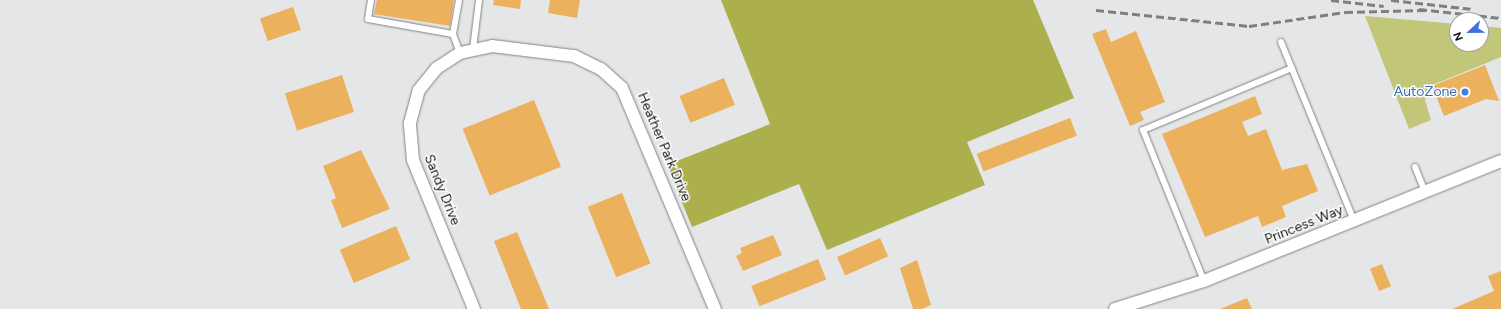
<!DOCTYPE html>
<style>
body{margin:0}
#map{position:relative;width:1501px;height:309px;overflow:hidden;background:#e5e6e8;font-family:Figtree,sans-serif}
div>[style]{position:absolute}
.green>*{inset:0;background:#c2c679}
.forest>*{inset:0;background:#abaf4c}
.building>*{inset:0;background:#ecb15d;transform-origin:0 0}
.roads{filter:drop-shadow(0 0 1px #818384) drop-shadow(0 0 1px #818384)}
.lane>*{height:6px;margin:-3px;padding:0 3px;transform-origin:3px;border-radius:3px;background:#fff}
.street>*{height:12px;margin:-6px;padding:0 6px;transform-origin:6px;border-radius:6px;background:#fff}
.rail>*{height:3px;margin-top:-1.5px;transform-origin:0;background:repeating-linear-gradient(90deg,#7e7f80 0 8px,transparent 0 12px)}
.dots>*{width:11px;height:11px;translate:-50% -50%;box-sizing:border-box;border:2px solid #fff;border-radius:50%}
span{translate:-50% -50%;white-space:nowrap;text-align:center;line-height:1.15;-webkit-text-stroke:3px #fff;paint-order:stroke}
.shop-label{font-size:14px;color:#366cbe}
.right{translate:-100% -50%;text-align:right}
.street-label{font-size:14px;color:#121313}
.north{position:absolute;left:1449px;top:12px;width:40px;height:40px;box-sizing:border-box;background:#fff;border:1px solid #a0a1a1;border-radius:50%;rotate:248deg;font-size:11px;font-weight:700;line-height:16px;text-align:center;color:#121313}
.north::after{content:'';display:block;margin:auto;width:14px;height:18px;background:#3f71e2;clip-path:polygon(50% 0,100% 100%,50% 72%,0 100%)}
</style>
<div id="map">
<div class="green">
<i style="clip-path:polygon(1365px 16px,1457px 24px,1457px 44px,1481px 44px,1481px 26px,1501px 28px,1501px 57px,1430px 86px,1425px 100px,1431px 120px,1409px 129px)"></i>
</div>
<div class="forest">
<i style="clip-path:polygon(721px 0,1033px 0,1074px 98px,967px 142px,985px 185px,827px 250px,799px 184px,692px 227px,667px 165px,770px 124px)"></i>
</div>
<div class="building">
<i style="clip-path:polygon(377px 0,454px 0,450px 26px,374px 14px)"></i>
<i style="clip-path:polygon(494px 0,521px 0,520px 9px,493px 5px)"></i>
<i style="clip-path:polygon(550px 0,580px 0,577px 18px,548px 13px)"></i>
<i style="left:293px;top:7px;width:24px;height:35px;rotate:71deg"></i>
<i style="clip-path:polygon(1106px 29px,1111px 42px,1136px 31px,1165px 102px,1140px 112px,1144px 120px,1130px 126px,1092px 34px)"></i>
<i style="clip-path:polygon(1485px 65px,1499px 101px,1486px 99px,1444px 116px,1432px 86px)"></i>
<i style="left:342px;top:75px;width:39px;height:60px;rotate:72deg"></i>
<i style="left:724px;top:78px;width:29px;height:48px;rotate:68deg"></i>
<i style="clip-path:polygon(1255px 96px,1262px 114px,1242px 122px,1248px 136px,1266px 129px,1282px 170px,1307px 164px,1318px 191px,1282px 206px,1286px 217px,1262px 227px,1258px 216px,1205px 237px,1162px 134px)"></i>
<i style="left:534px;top:100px;width:72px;height:77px;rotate:68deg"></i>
<i style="left:1070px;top:118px;width:19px;height:100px;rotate:69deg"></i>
<i style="clip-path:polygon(361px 150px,390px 209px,342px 228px,331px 200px,336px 198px,323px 166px)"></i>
<i style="left:622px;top:193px;width:76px;height:37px;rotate:68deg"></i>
<i style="left:396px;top:226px;width:36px;height:61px;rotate:67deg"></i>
<i style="clip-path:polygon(517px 232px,549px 309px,521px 309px,494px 241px)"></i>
<i style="clip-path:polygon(773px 235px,782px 255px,743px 271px,736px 256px,742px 253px,740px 248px)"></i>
<i style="left:880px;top:238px;width:20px;height:47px;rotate:66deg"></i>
<i style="left:818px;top:259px;width:22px;height:72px;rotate:68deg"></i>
<i style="clip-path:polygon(917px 260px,931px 305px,922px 309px,913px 309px,900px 268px)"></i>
<i style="left:1382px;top:264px;width:24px;height:13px;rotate:68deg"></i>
<i style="clip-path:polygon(1501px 271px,1501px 309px,1452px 309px,1494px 291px,1488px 276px)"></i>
<i style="clip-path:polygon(1247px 298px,1252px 309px,1220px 309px)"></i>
</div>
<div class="roads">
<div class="lane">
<i style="left:371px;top:0;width:19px;rotate:99deg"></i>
<i style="left:368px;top:19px;width:86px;rotate:10deg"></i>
<i style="left:459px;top:0;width:35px;rotate:100deg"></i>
<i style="left:453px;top:34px;width:20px;rotate:70deg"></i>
<i style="left:1281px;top:42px;width:193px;rotate:67.8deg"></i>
<i style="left:473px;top:49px;width:49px;rotate:-83deg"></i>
<i style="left:1415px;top:167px;width:27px;rotate:68deg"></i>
<i style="left:1204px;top:281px;width:163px;rotate:-112deg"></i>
<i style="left:1143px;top:130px;width:161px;rotate:-22.6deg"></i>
</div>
<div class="street">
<i style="left:474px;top:309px;width:161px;rotate:-112.3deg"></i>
<i style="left:413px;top:160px;width:37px;rotate:-95deg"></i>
<i style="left:410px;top:123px;width:34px;rotate:-75deg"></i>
<i style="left:419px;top:90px;width:28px;rotate:-51deg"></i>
<i style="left:437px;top:68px;width:27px;rotate:-33deg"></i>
<i style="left:460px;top:53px;width:33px;rotate:-12deg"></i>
<i style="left:492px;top:46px;width:83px;rotate:7deg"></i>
<i style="left:574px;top:56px;width:30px;rotate:26deg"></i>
<i style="left:601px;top:69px;width:28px;rotate:42deg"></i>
<i style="left:622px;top:88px;width:240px;rotate:67.2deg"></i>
<i style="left:1115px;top:309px;width:93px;rotate:-17.5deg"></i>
<i style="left:1204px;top:281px;width:320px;rotate:-22deg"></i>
</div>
</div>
<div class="rail">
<i style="left:1331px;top:0;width:53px;rotate:6.5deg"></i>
<i style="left:1391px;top:0;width:82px;rotate:6.3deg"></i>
<i style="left:1419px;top:9px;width:82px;rotate:6.3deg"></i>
<i style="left:1096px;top:10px;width:154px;rotate:6deg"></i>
<i style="left:1249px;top:26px;width:97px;rotate:-8.3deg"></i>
<i style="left:1345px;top:12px;width:80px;rotate:-1.4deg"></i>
</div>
<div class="dots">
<i style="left:1465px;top:92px;background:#3f7fe0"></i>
</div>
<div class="shop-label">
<span class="right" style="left:1457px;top:92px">AutoZone</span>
</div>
<div class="street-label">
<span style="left:664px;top:147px;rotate:67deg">Heather Park Drive</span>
<span style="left:442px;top:190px;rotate:68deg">Sandy Drive</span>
<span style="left:1304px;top:225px;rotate:-22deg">Princess Way</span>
</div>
<div class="north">N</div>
</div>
